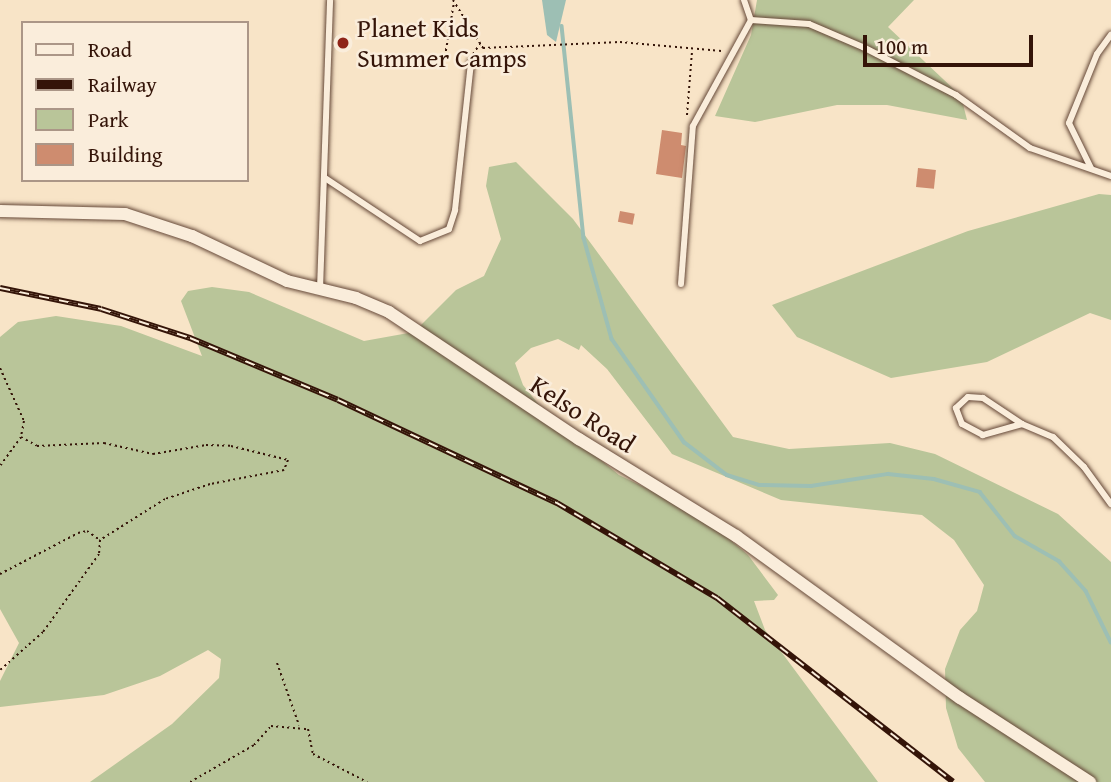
<!DOCTYPE html>
<style>
body{margin:0}
#map{position:relative;width:1111px;height:782px;overflow:hidden;background:#f8e4c7;font-family:"Gentium Book Plus",serif}
div>[style]{position:absolute}
.green>*{inset:0;background:#b9c599}
.water>*{inset:0;background:#9dbfb4}
.stream>*{height:3.5px;margin:-1.75px;padding:0 1.75px;transform-origin:1.75px;border-radius:1.75px;background:#9dbfb4}
.building>*{inset:0;background:#ce8c6f;transform-origin:0 0}
.path>*{height:2px;margin-top:-1px;transform-origin:0;background:repeating-linear-gradient(90deg,#341408 0 2px,transparent 0 5.5px)}
.roads{filter:drop-shadow(0 0 2px #654838) drop-shadow(0 0 2px #654838)}
.service>*{height:6px;margin:-3px;padding:0 3px;transform-origin:3px;border-radius:3px;background:#faeddb}
.minor>*{height:12px;margin:-6px;padding:0 6px;transform-origin:6px;border-radius:6px;background:#faeddb}
.rail>*{height:6px;margin-top:-3px;transform-origin:0;background:repeating-linear-gradient(90deg,#faeddb 0 10px,#341408 0 20px);box-sizing:border-box;border-block:2px solid #341408}
.dots>*{width:19px;height:19px;translate:-50% -50%;box-sizing:border-box;border:4px solid #faeddb;border-radius:50%}
span{translate:-50% -50%;white-space:nowrap;text-align:center;line-height:1.15;-webkit-text-stroke:5px #faeddb;paint-order:stroke}
.poi-label{font-size:26px;color:#341408}
.left{translate:0 -50%;text-align:left}
.street-label{font-size:26px;color:#341408}
.legend{position:absolute;left:21px;top:21px;width:228px;height:161px;box-sizing:border-box;background:#faeddb;border:2px solid #ab9687;margin:0;padding:9px 12px;list-style:none;font-size:21px;color:#341408}
.legend li{display:flex;align-items:center;gap:14px;height:35px}
.legend b{width:35px;border:2px solid #ab9687}
.scale{position:absolute;left:863px;top:35px;width:170px;height:32px;box-sizing:border-box;border:4px solid #341408;border-top:0;padding-left:9px;font-size:21px;line-height:24px;white-space:nowrap;color:#341408;-webkit-text-stroke:5px #faeddb;paint-order:stroke}
</style>
<div id="map">
<div class="green">
<i style="clip-path:polygon(757px 0,914px 0,888px 27px,961px 96px,967px 120px,887px 105px,837px 105px,755px 122px,715px 116px,751px 35px)"></i>
<i style="clip-path:polygon(516px 162px,573px 219px,733px 437px,789px 449px,890px 443px,935px 454px,1058px 514px,1111px 562px,1111px 782px,985px 782px,958px 748px,946px 708px,945px 669px,960px 630px,977px 611px,984px 585px,954px 540px,922px 515px,781px 500px,672px 454px,607px 369px,581px 345px,579px 350px,558px 339px,531px 348px,515px 363px,523px 385px,548px 416px,619px 475px,700px 514px,748px 555px,778px 595px,774px 600px,754px 601px,765px 630px,878px 782px,90px 782px,172px 724px,219px 678px,221px 659px,208px 650px,160px 676px,104px 695px,0 707px,0 681px,19px 643px,0 609px,0 337px,18px 322px,56px 316px,121px 326px,202px 356px,181px 301px,188px 291px,212px 287px,249px 292px,364px 341px,414px 332px,456px 290px,484px 276px,501px 239px,486px 186px,489px 167px)"></i>
<i style="clip-path:polygon(1099px 194px,1111px 195px,1111px 320px,1090px 313px,987px 362px,891px 378px,797px 337px,772px 305px,968px 231px)"></i>
</div>
<div class="water">
<i style="clip-path:polygon(542px 0,566px 0,556px 42px,547px 35px)"></i>
</div>
<div class="stream">
<i style="left:562px;top:26px;width:213px;rotate:84.1deg"></i>
<i style="left:584px;top:238px;width:105px;rotate:74.5deg"></i>
<i style="left:612px;top:339px;width:126px;rotate:55deg"></i>
<i style="left:684px;top:442px;width:54px;rotate:37.5deg"></i>
<i style="left:727px;top:475px;width:34px;rotate:17deg"></i>
<i style="left:759px;top:485px;width:52px;rotate:1.1deg"></i>
<i style="left:811px;top:486px;width:78px;rotate:-8.9deg"></i>
<i style="left:888px;top:474px;width:46px;rotate:6.2deg"></i>
<i style="left:934px;top:479px;width:48px;rotate:15.8deg"></i>
<i style="left:980px;top:492px;width:56px;rotate:51.5deg"></i>
<i style="left:1015px;top:536px;width:51px;rotate:29.6deg"></i>
<i style="left:1059px;top:561px;width:40px;rotate:48deg"></i>
<i style="left:1086px;top:591px;width:57px;rotate:63.9deg"></i>
</div>
<div class="building">
<i style="left:339px;top:37px;width:10px;height:11px"></i>
<i style="clip-path:polygon(662px 130px,682px 133px,681px 145px,686px 146px,682px 178px,656px 174px)"></i>
<i style="left:918px;top:168px;width:18px;height:19px;rotate:6deg"></i>
<i style="left:620px;top:211px;width:15px;height:11px;rotate:11deg"></i>
</div>
<div class="path">
<i style="left:453px;top:0;width:57px;rotate:58deg"></i>
<i style="left:483px;top:48px;width:137px;rotate:-2.5deg"></i>
<i style="left:620px;top:42px;width:102px;rotate:5deg"></i>
<i style="left:473px;top:54px;width:12px;rotate:-55deg"></i>
<i style="left:445px;top:56px;width:55px;rotate:-80.5deg"></i>
<i style="left:687px;top:115px;width:63px;rotate:-85.5deg"></i>
<i style="left:0;top:368px;width:58px;rotate:65.6deg"></i>
<i style="left:24px;top:421px;width:16px;rotate:101deg"></i>
<i style="left:21px;top:437px;width:36px;rotate:126deg"></i>
<i style="left:21px;top:437px;width:18px;rotate:29deg"></i>
<i style="left:37px;top:446px;width:67px;rotate:-2.6deg"></i>
<i style="left:104px;top:443px;width:50px;rotate:12.7deg"></i>
<i style="left:153px;top:454px;width:54px;rotate:-9.6deg"></i>
<i style="left:206px;top:445px;width:25px;rotate:2deg"></i>
<i style="left:231px;top:446px;width:59px;rotate:13.8deg"></i>
<i style="left:288px;top:460px;width:11px;rotate:112deg"></i>
<i style="left:284px;top:470px;width:75px;rotate:169.3deg"></i>
<i style="left:210px;top:484px;width:47px;rotate:161.6deg"></i>
<i style="left:165px;top:499px;width:77px;rotate:147.8deg"></i>
<i style="left:0;top:574px;width:88px;rotate:-27.7deg"></i>
<i style="left:78px;top:533px;width:9px;rotate:-13deg"></i>
<i style="left:87px;top:531px;width:16px;rotate:35deg"></i>
<i style="left:100px;top:540px;width:14px;rotate:94deg"></i>
<i style="left:99px;top:554px;width:96px;rotate:125.7deg"></i>
<i style="left:43px;top:632px;width:57px;rotate:138.5deg"></i>
<i style="left:277px;top:663px;width:66px;rotate:70.5deg"></i>
<i style="left:190px;top:782px;width:74px;rotate:-30deg"></i>
<i style="left:254px;top:745px;width:25px;rotate:-48deg"></i>
<i style="left:271px;top:726px;width:37px;rotate:5deg"></i>
<i style="left:308px;top:729px;width:25px;rotate:79deg"></i>
<i style="left:313px;top:754px;width:61px;rotate:27.4deg"></i>
</div>
<div class="roads">
<div class="service">
<i style="left:744px;top:0;width:21px;rotate:71deg"></i>
<i style="left:751px;top:20px;width:58px;rotate:3.9deg"></i>
<i style="left:809px;top:24px;width:59px;rotate:23.1deg"></i>
<i style="left:863px;top:47px;width:105px;rotate:27.3deg"></i>
<i style="left:956px;top:95px;width:91px;rotate:35.6deg"></i>
<i style="left:1030px;top:148px;width:86px;rotate:19.1deg"></i>
<i style="left:1091px;top:168px;width:50px;rotate:-116.1deg"></i>
<i style="left:1069px;top:123px;width:74px;rotate:-67.9deg"></i>
<i style="left:1097px;top:54px;width:24px;rotate:-54deg"></i>
<i style="left:325px;top:178px;width:114px;rotate:33.6deg"></i>
<i style="left:420px;top:241px;width:31px;rotate:-22deg"></i>
<i style="left:449px;top:229px;width:20px;rotate:-72deg"></i>
<i style="left:455px;top:210px;width:149px;rotate:-83.8deg"></i>
<i style="left:681px;top:284px;width:158px;rotate:-85.7deg"></i>
<i style="left:693px;top:126px;width:121px;rotate:-61.3deg"></i>
<i style="left:320px;top:289px;width:289px;rotate:-88deg"></i>
<i style="left:1022px;top:424px;width:41px;rotate:164.2deg"></i>
<i style="left:983px;top:435px;width:24px;rotate:-152deg"></i>
<i style="left:962px;top:424px;width:17px;rotate:-111deg"></i>
<i style="left:956px;top:408px;width:16px;rotate:-43deg"></i>
<i style="left:968px;top:397px;width:15px;rotate:4deg"></i>
<i style="left:983px;top:398px;width:47px;rotate:33.7deg"></i>
<i style="left:1022px;top:424px;width:34px;rotate:23deg"></i>
<i style="left:1053px;top:437px;width:43px;rotate:44.1deg"></i>
<i style="left:1084px;top:467px;width:46px;rotate:53.9deg"></i>
</div>
<div class="minor">
<i style="left:0;top:211px;width:125px;rotate:1.4deg"></i>
<i style="left:125px;top:214px;width:71px;rotate:18.2deg"></i>
<i style="left:192px;top:236px;width:105px;rotate:25.3deg"></i>
<i style="left:287px;top:281px;width:71px;rotate:13.8deg"></i>
<i style="left:356px;top:298px;width:36px;rotate:23deg"></i>
<i style="left:389px;top:312px;width:229px;rotate:33.8deg"></i>
<i style="left:579px;top:439px;width:185px;rotate:31.7deg"></i>
<i style="left:736px;top:536px;width:276px;rotate:35.9deg"></i>
<i style="left:960px;top:698px;width:155px;rotate:32.9deg"></i>
</div>
</div>
<div class="rail">
<i style="left:0;top:288px;width:103px;rotate:11.7deg"></i>
<i style="left:101px;top:309px;width:94px;rotate:18deg"></i>
<i style="left:190px;top:338px;width:160px;rotate:22.7deg"></i>
<i style="left:338px;top:400px;width:242px;rotate:25.2deg"></i>
<i style="left:557px;top:503px;width:186px;rotate:30.7deg"></i>
<i style="left:717px;top:598px;width:299px;rotate:37.9deg"></i>
</div>
<div class="dots">
<i style="left:343px;top:43px;background:#8f2418"></i>
</div>
<div class="poi-label">
<span class="left" style="left:357px;top:43px">Planet Kids<br>Summer Camps</span>
</div>
<div class="street-label">
<span style="left:583px;top:414px;rotate:33deg">Kelso Road</span>
</div>
<ul class="legend">
<li><b style="height:9px;background:#faeddb"></b>Road</li>
<li><b style="height:9px;background:#341408"></b>Railway</li>
<li><b style="height:19px;background:#b9c599"></b>Park</li>
<li><b style="height:19px;background:#ce8c6f"></b>Building</li>
</ul>
<div class="scale">100 m</div>
</div>
